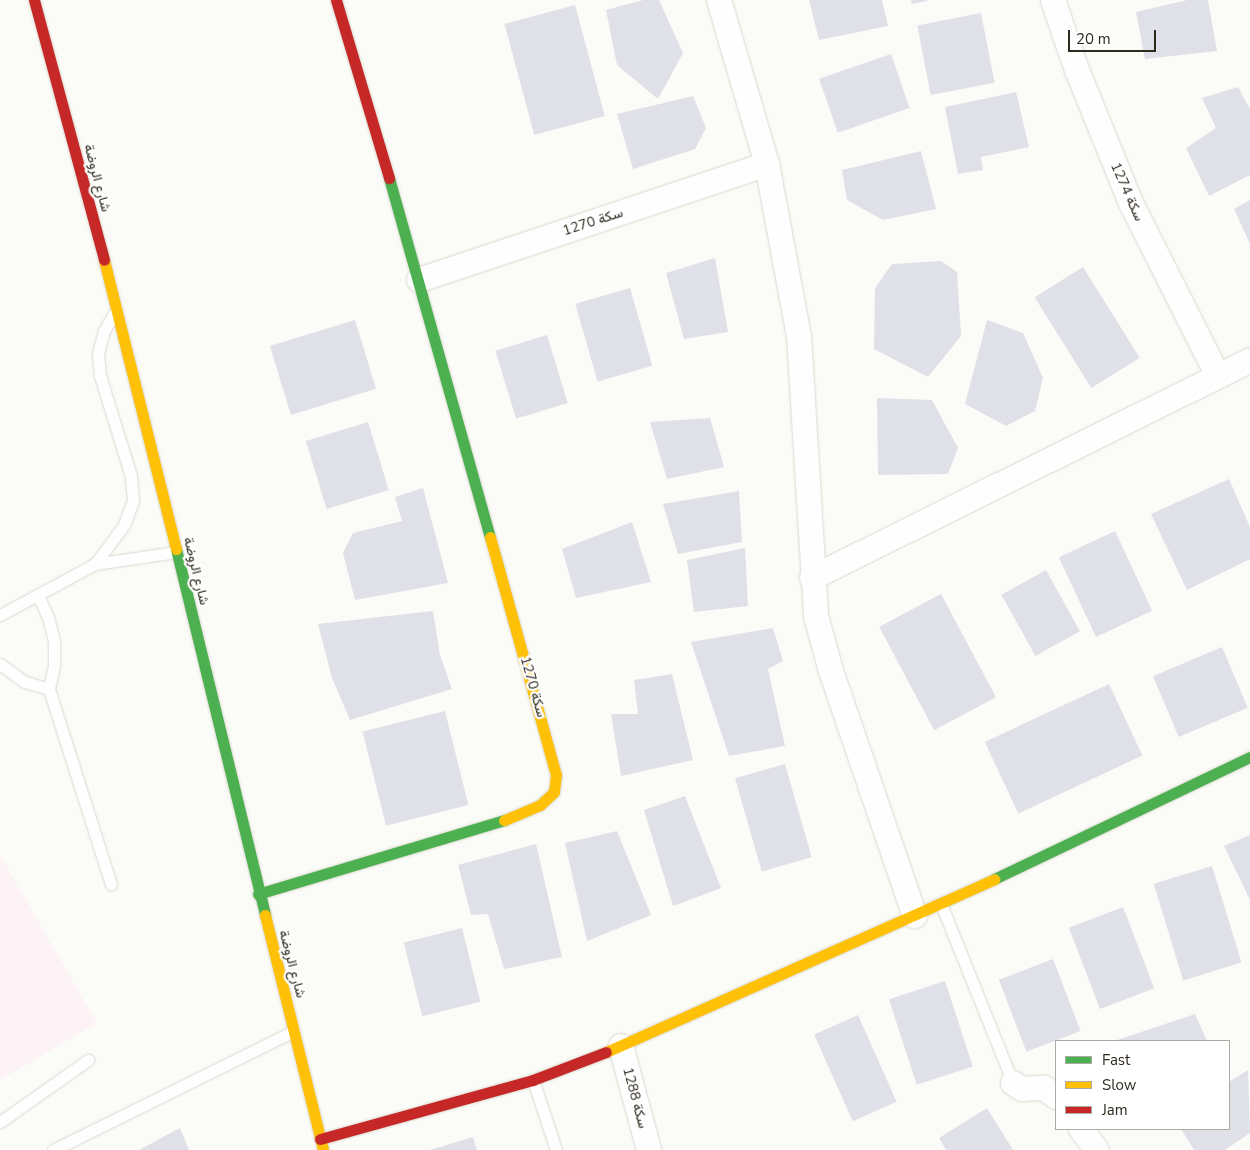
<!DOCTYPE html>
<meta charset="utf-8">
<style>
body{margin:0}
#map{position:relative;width:1250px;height:1150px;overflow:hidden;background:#fbfbf7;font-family:"Nunito Sans",Vazirmatn,sans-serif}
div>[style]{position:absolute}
.commercial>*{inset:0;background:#fdf3f6}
.building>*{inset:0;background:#e0e1e8;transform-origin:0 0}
.roads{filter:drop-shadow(0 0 1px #dad9d1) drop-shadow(0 0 1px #dad9d1)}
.lane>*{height:11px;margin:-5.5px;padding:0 5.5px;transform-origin:5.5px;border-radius:5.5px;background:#fefefe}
.street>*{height:24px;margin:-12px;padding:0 12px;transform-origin:12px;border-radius:12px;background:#fefefe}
.fast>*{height:11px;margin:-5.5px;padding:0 5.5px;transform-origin:5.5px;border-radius:5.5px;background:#4caf50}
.slow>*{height:11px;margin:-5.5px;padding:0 5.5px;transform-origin:5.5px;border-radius:5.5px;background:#ffc107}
.jam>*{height:11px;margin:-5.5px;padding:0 5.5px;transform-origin:5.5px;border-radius:5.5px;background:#c62828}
span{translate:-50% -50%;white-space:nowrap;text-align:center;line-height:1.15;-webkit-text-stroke:4.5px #fff;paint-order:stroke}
.street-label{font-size:14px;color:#2e2a1e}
.legend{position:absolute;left:1055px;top:1040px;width:175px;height:90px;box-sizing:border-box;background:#fff;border:1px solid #abaaa5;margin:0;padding:6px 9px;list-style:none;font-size:15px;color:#2e2a1e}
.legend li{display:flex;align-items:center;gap:10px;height:25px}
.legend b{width:25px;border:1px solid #abaaa5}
.scale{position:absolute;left:1068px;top:30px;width:88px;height:22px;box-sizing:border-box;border:2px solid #2e2a1e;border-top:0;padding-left:6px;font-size:15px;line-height:18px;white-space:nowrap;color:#2e2a1e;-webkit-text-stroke:4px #fff;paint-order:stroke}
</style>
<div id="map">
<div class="commercial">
<i style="clip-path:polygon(0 855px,97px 1023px,0 1080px)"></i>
</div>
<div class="building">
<i style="clip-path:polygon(643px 0,659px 0,683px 53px,658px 99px,617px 65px,606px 10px)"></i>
<i style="clip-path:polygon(809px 0,882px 0,888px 26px,819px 40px)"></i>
<i style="clip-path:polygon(911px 0,927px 0,927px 1px,912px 4px)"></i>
<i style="clip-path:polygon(1187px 0,1208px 0,1217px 51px,1145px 59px,1136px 12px)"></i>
<i style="left:575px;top:5px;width:115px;height:73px;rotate:75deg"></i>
<i style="left:981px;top:13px;width:71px;height:65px;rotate:79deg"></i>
<i style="left:891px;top:54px;width:57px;height:76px;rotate:71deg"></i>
<i style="clip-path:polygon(1238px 87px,1250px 109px,1250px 175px,1209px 196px,1186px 148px,1216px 128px,1202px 98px)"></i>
<i style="clip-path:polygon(1016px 92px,1029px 147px,981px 157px,983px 170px,958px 174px,945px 107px)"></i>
<i style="clip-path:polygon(693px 96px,706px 128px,695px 149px,633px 169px,617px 114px)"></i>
<i style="clip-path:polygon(921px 151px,936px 209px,883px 220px,847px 200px,842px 170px)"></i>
<i style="clip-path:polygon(1250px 200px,1250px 244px,1234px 209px)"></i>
<i style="clip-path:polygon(715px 258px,728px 332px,684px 339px,666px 273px)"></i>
<i style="clip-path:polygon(941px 261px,957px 272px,961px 336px,928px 377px,874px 349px,875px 288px,892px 264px)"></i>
<i style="left:1083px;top:267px;width:107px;height:57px;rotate:58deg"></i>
<i style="left:630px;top:288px;width:81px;height:57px;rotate:74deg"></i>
<i style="left:355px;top:320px;width:72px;height:89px;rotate:73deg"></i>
<i style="clip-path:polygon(987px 320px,1023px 333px,1043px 378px,1035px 411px,1006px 426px,965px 404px)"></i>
<i style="left:547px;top:335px;width:71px;height:54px;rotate:73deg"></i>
<i style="clip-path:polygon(877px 398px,932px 400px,958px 448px,948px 474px,878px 475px)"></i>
<i style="clip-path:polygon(710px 418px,724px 467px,667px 479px,650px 422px)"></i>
<i style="left:368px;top:422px;width:71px;height:65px;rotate:73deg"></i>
<i style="clip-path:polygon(1229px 479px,1250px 527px,1250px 559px,1187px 590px,1151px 514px)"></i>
<i style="clip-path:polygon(423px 488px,448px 583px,355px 600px,343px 553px,353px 533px,402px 521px,395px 497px)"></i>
<i style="clip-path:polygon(739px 491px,742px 542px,678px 554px,663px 504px)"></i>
<i style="clip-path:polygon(632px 522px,651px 582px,576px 598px,562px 549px)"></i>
<i style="left:1115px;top:531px;width:88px;height:62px;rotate:65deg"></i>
<i style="clip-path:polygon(745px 548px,748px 606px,694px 612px,687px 560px)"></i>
<i style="left:1046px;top:570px;width:70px;height:51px;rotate:61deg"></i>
<i style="left:941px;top:594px;width:117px;height:70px;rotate:62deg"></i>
<i style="clip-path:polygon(433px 611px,440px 655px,452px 689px,350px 720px,332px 678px,318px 624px)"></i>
<i style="clip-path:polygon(773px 628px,783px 661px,768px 669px,785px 746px,729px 756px,691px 642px)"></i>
<i style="left:1222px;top:647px;width:66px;height:75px;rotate:67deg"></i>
<i style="clip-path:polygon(672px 674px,693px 760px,621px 776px,611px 714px,638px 714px,634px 680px)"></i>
<i style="left:1109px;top:684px;width:79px;height:137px;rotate:65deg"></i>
<i style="left:445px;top:711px;width:97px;height:85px;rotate:76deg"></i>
<i style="left:785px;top:764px;width:97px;height:52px;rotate:74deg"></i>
<i style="clip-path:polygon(685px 796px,721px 888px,673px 906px,644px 810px)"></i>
<i style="clip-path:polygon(617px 831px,651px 915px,587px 941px,565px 843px)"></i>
<i style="clip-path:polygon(1250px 835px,1250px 900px,1224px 846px)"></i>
<i style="clip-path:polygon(536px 844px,562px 957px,504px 969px,488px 914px,471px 915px,458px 865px)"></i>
<i style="left:1212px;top:866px;width:101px;height:61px;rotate:73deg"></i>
<i style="left:1123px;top:907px;width:87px;height:58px;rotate:69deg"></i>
<i style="left:462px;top:928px;width:76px;height:60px;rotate:76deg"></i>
<i style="left:1053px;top:959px;width:77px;height:58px;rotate:69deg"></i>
<i style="left:945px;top:981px;width:90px;height:59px;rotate:72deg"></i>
<i style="clip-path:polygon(1195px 1014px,1207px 1041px,1114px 1041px)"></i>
<i style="left:858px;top:1015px;width:95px;height:48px;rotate:66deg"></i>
<i style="clip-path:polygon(1248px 1070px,1250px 1133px,1225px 1150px,1194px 1150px,1181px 1129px,1229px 1129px,1229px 1082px)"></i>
<i style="clip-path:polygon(987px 1108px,1013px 1150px,946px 1150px,939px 1138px)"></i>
<i style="clip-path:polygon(180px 1128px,189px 1150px,139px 1150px)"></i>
<i style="clip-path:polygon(473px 1137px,477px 1150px,430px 1150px)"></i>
</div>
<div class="roads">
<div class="lane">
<i style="left:95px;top:564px;width:49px;rotate:-53.4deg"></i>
<i style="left:124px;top:525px;width:27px;rotate:-70deg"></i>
<i style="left:133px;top:500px;width:24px;rotate:-95deg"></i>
<i style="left:131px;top:476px;width:105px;rotate:-107.2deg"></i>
<i style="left:100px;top:376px;width:23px;rotate:-95deg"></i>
<i style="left:98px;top:353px;width:23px;rotate:-75deg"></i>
<i style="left:104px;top:331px;width:20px;rotate:-60deg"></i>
<i style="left:38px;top:595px;width:24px;rotate:66deg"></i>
<i style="left:48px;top:617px;width:25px;rotate:76deg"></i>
<i style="left:54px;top:641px;width:24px;rotate:90deg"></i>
<i style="left:54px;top:665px;width:25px;rotate:102deg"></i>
<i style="left:49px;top:689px;width:205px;rotate:72.4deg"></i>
<i style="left:0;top:615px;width:108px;rotate:-28.2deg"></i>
<i style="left:95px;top:564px;width:82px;rotate:-8.4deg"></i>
<i style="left:0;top:664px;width:31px;rotate:36deg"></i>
<i style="left:25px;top:682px;width:25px;rotate:16deg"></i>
<i style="left:941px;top:904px;width:193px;rotate:68.1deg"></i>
<i style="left:533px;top:1080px;width:74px;rotate:71.8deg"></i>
<i style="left:0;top:1122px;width:108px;rotate:-35.2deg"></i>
<i style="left:53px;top:1150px;width:269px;rotate:-26.3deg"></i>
</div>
<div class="street">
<i style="left:719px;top:0;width:171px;rotate:73.7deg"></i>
<i style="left:767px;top:164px;width:175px;rotate:79.5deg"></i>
<i style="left:799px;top:336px;width:281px;rotate:86.5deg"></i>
<i style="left:816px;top:616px;width:57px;rotate:74.7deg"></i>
<i style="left:831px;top:671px;width:259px;rotate:71.1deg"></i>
<i style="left:1053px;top:0;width:74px;rotate:71.1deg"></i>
<i style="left:1077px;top:70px;width:144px;rotate:67.9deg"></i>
<i style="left:1131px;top:203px;width:194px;rotate:63.3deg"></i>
<i style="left:419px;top:280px;width:367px;rotate:-18.4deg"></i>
<i style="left:812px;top:578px;width:489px;rotate:-26.4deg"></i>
<i style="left:621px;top:1046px;width:108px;rotate:74.9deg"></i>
<i style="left:1013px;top:1083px;width:11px;rotate:34deg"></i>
<i style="left:1022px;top:1089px;width:22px;rotate:-3deg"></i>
<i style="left:1044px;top:1088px;width:15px;rotate:37deg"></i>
<i style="left:1081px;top:1129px;width:26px;rotate:53deg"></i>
</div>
<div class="fast">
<i style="left:389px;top:178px;width:373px;rotate:74.3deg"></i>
<i style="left:176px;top:549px;width:377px;rotate:76.3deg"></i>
<i style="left:994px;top:879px;width:284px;rotate:-25.5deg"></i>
<i style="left:258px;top:894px;width:257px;rotate:-16.7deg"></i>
</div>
<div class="slow">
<i style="left:104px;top:260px;width:298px;rotate:76deg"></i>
<i style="left:490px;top:537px;width:247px;rotate:74.5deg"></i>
<i style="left:556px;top:775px;width:17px;rotate:97deg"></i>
<i style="left:554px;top:792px;width:19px;rotate:137deg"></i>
<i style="left:540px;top:805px;width:39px;rotate:157deg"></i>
<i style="left:265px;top:915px;width:242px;rotate:76.1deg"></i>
<i style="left:606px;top:1052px;width:425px;rotate:-24deg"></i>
</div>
<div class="jam">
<i style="left:34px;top:0;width:269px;rotate:74.9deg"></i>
<i style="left:336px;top:0;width:186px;rotate:73.4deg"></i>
<i style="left:320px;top:1139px;width:221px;rotate:-15.5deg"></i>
<i style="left:533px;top:1080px;width:78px;rotate:-21deg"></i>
</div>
</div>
<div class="street-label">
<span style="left:97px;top:178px;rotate:75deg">شارع الروضة</span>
<span style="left:1127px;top:192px;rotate:66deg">سكة 1274</span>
<span style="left:593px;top:222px;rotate:-18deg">سكة 1270</span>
<span style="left:196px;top:571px;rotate:76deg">شارع الروضة</span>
<span style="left:533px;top:687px;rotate:74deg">سكة 1270</span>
<span style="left:292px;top:964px;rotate:75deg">شارع الروضة</span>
<span style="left:635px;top:1098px;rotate:75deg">سكة 1288</span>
</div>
<ul class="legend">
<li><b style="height:6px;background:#4caf50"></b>Fast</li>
<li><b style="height:6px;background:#ffc107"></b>Slow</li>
<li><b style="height:6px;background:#c62828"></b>Jam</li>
</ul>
<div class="scale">20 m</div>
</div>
